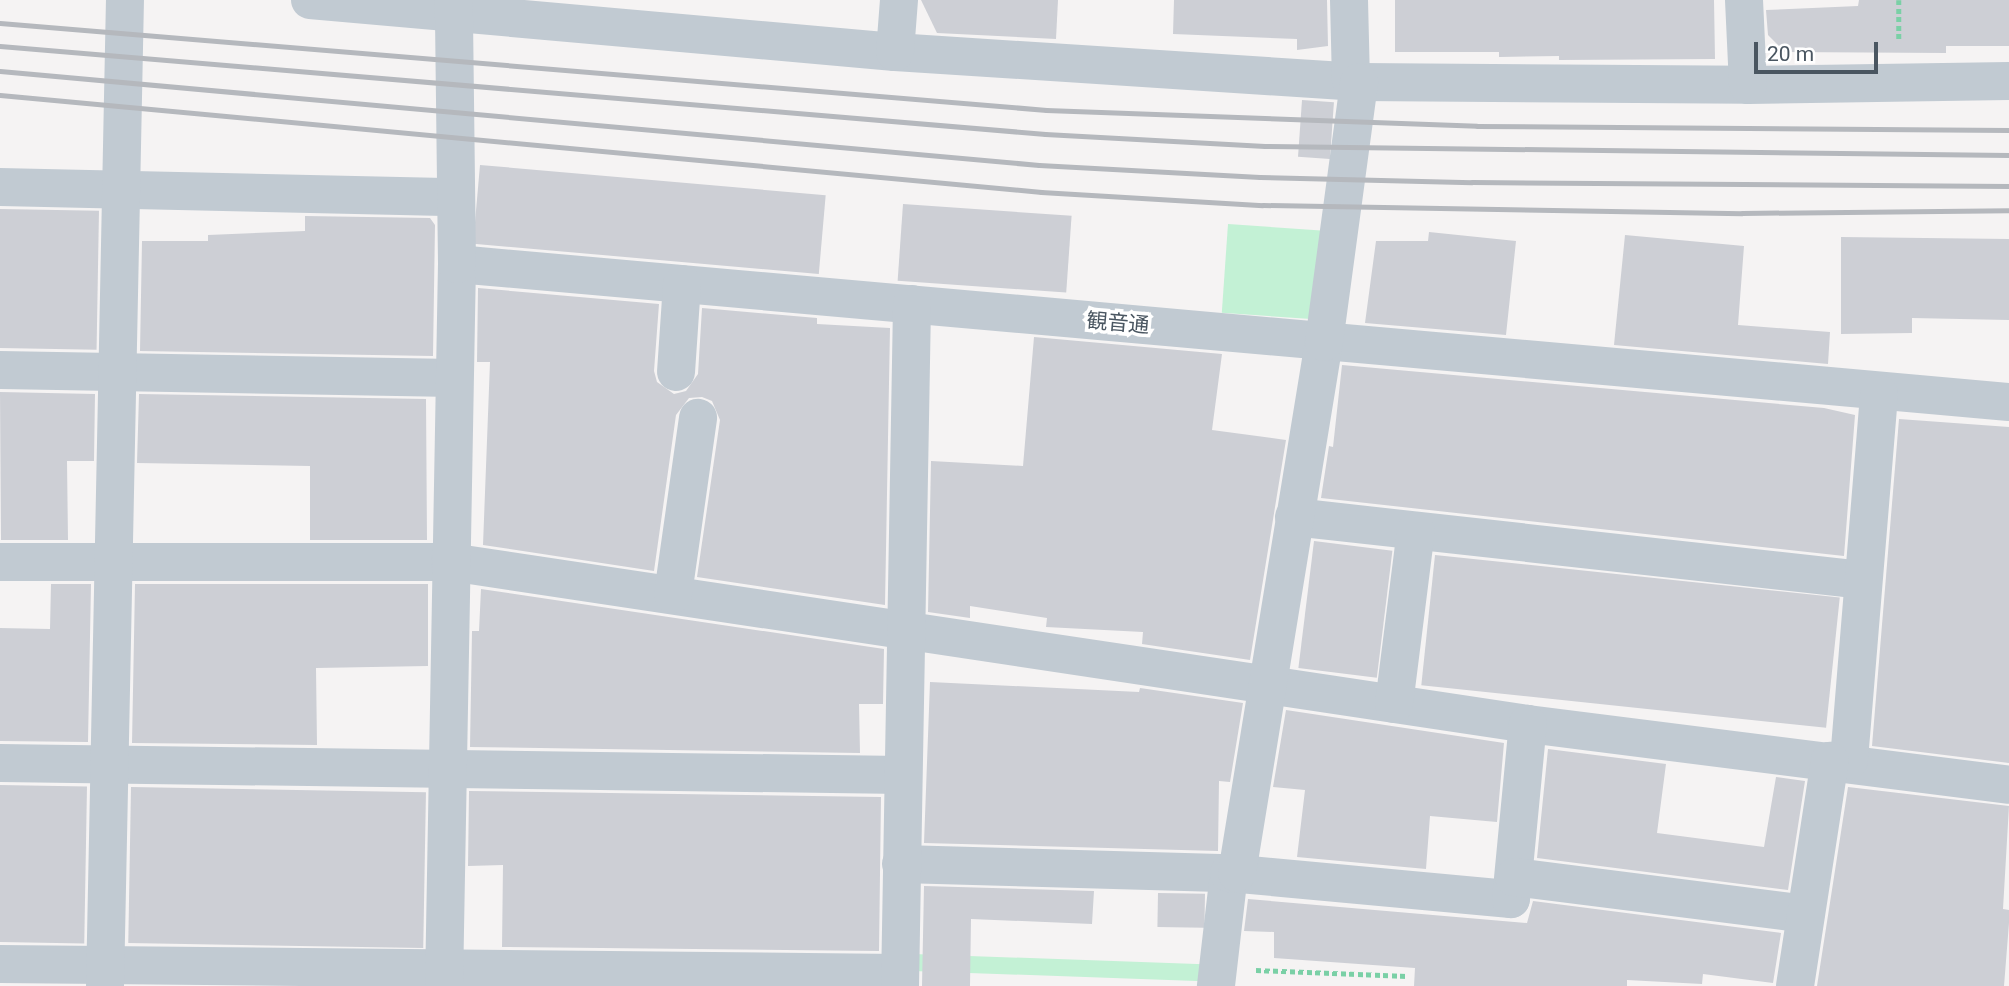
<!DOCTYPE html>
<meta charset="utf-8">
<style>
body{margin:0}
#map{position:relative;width:2009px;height:986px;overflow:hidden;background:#f5f3f3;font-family:Roboto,"Noto Sans JP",sans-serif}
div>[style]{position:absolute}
.green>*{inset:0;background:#c3f1d5;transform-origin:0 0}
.building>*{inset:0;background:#cdcfd5;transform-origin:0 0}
.path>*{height:4.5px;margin-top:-2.25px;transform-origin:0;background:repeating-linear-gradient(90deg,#7ad0a6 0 5px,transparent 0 8.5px)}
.minor>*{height:38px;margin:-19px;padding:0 19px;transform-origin:19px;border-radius:19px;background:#c1cad2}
.rail>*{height:5px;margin:-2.5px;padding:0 2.5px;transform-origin:2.5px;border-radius:2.5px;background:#b5b8bd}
span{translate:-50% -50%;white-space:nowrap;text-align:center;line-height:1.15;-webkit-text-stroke:7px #fff;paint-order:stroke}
.street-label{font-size:21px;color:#4a5661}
.scale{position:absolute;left:1754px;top:42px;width:124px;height:32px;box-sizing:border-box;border:4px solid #4a5661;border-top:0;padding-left:9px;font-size:21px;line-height:24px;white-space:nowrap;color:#4a5661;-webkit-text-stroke:5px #fff;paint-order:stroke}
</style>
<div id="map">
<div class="green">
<i style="left:1228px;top:224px;width:93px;height:89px;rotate:4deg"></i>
<i style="left:913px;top:954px;width:291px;height:17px;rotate:2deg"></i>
</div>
<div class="building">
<i style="clip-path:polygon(921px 0,1058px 0,1056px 39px,937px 33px)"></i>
<i style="clip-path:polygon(1174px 0,1327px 0,1328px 46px,1297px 50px,1297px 39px,1173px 34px)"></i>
<i style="clip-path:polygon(1395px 0,1714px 0,1715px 59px,1559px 60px,1559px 56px,1499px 57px,1499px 52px,1395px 52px)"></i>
<i style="clip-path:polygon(1859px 0,2009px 0,2009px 46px,1946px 46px,1946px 53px,1785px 52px,1768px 35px,1766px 10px,1858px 6px)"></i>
<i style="left:1302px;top:100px;width:32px;height:57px;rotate:4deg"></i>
<i style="left:480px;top:165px;width:347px;height:79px;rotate:5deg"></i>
<i style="left:903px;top:204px;width:169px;height:77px;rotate:4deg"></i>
<i style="left:0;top:209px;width:99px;height:139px;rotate:1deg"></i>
<i style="clip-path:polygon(305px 216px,430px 218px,435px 225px,433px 356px,140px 351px,142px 241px,208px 241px,208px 235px,305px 231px)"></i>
<i style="clip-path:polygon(1429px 232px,1516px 241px,1506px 335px,1365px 323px,1376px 241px,1428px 241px)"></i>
<i style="clip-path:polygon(1625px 235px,1744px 246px,1738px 325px,1830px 332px,1828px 364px,1614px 345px)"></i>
<i style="clip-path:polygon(1841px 237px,2009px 239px,2009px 320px,1912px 318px,1912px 333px,1841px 334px)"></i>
<i style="clip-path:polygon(478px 288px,659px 304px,654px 371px,657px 382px,674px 394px,686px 391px,698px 374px,702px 308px,817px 318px,817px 324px,890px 328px,885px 605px,697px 577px,720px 420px,712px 401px,702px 397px,689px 398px,676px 415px,654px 571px,483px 545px,490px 362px,477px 362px)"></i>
<i style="clip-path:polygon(1034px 337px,1222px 354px,1212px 430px,1286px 440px,1250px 660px,1142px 644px,1143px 632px,1046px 627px,1047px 618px,970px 606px,970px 618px,928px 612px,931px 461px,1023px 466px)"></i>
<i style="clip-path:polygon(1342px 365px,1824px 408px,1855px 415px,1844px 556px,1321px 498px,1329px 446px,1333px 447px)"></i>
<i style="clip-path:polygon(0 392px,95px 394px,94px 461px,67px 461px,68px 540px,1px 540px)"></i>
<i style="clip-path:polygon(139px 394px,426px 399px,427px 540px,310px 540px,310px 466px,137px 463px)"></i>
<i style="clip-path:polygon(1899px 419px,2009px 427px,2009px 763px,1872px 746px)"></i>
<i style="left:1314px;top:541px;width:79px;height:128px;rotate:7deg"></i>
<i style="left:1435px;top:555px;width:407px;height:131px;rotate:6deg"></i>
<i style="clip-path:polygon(51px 584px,91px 584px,88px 742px,0 741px,0 628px,50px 629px)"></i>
<i style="clip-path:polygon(135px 584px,428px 584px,428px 666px,316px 668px,317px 745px,132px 743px)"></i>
<i style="clip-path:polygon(481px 589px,884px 649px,883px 704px,859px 704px,860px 753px,470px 747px,472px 631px,479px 631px)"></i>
<i style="clip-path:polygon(930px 682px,1139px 692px,1140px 688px,1243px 703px,1230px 782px,1219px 781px,1218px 851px,924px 843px)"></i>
<i style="clip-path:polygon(1286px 710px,1504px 743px,1497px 822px,1430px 816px,1426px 869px,1297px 857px,1305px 790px,1273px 787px)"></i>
<i style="clip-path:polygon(1548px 749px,1666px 764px,1657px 833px,1764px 847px,1776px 777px,1805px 781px,1788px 890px,1537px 858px)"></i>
<i style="left:0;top:785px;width:87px;height:157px;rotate:1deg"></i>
<i style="left:131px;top:787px;width:295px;height:156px;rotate:1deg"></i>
<i style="clip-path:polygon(1848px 787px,2009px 806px,2003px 909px,2009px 910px,2009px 923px,2004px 986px,1817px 986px)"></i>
<i style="clip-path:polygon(469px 791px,881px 797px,879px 951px,502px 947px,503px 865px,468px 866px)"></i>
<i style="clip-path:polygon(924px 886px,1094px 891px,1092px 924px,971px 919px,970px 986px,922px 986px)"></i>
<i style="left:1158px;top:893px;width:47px;height:34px;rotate:1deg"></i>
<i style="clip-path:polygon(1248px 899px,1527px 923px,1533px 901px,1781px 933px,1773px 983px,1703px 974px,1702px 984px,1627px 980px,1627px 986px,1414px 986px,1415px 968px,1274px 958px,1274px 932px,1244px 931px)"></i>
</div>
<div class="path">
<i style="left:1899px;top:0;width:42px;rotate:90deg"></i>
<i style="left:1256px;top:970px;width:151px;rotate:2.3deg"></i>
</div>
<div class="minor">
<i style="left:310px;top:0;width:587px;rotate:5.08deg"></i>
<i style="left:895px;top:52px;width:465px;rotate:3.7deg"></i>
<i style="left:1359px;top:82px;width:389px;rotate:0.4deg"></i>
<i style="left:1748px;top:85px;width:261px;rotate:-0.9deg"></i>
<i style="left:1349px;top:0;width:81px;rotate:88.6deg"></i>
<i style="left:1744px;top:0;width:85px;rotate:87.3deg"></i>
<i style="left:895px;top:52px;width:52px;rotate:-85.6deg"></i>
<i style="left:0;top:187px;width:456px;rotate:1.3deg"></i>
<i style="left:457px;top:264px;width:1558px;rotate:5.08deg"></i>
<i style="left:0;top:370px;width:454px;rotate:1deg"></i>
<i style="left:676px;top:372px;width:88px;rotate:-86.1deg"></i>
<i style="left:1294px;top:517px;width:571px;rotate:6.33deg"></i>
<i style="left:0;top:562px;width:450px"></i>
<i style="left:450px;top:562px;width:1090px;rotate:8.55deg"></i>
<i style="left:1528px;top:724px;width:485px;rotate:7.2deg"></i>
<i style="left:673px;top:594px;width:178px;rotate:-81.9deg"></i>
<i style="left:1394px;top:704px;width:174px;rotate:-82.8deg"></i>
<i style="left:1830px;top:761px;width:19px;rotate:-3deg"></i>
<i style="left:1849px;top:760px;width:367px;rotate:-85.3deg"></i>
<i style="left:0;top:763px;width:902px;rotate:0.76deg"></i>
<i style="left:901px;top:864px;width:328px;rotate:1.6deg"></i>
<i style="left:1229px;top:873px;width:114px;rotate:96.6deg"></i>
<i style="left:1229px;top:873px;width:283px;rotate:5.3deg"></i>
<i style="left:1511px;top:899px;width:176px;rotate:-84.5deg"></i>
<i style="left:1237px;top:873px;width:538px;rotate:-80.7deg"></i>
<i style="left:1324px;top:342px;width:262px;rotate:-82.3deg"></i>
<i style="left:1514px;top:877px;width:294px;rotate:7.2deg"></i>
<i style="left:0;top:964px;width:900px;rotate:0.57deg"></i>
<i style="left:105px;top:986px;width:986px;rotate:-88.84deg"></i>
<i style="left:444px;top:986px;width:722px;rotate:-88.97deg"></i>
<i style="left:457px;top:264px;width:264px;rotate:-90.7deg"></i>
<i style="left:900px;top:986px;width:682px;rotate:-88.99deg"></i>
<i style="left:1795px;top:986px;width:228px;rotate:-81.2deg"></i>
</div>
<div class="rail">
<i style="left:0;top:23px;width:1050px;rotate:4.75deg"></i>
<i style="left:1046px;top:110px;width:431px;rotate:2.1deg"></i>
<i style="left:1477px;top:126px;width:532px;rotate:0.43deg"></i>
<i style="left:0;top:46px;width:1049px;rotate:4.81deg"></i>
<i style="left:1045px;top:134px;width:220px;rotate:3.1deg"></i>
<i style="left:1265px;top:146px;width:744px;rotate:0.69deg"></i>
<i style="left:0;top:71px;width:1043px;rotate:5.17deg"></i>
<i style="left:1039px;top:165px;width:221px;rotate:3.1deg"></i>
<i style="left:1260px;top:177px;width:212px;rotate:1.4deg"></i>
<i style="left:1472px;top:182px;width:537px;rotate:0.43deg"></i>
<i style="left:0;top:95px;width:1046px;rotate:5.32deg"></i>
<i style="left:1041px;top:192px;width:222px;rotate:3.4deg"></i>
<i style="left:1263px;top:205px;width:479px;rotate:1deg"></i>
<i style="left:1742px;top:213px;width:267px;rotate:-0.6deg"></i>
</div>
<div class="street-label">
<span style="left:1118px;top:323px;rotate:5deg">観音通</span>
</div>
<div class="scale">20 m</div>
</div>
